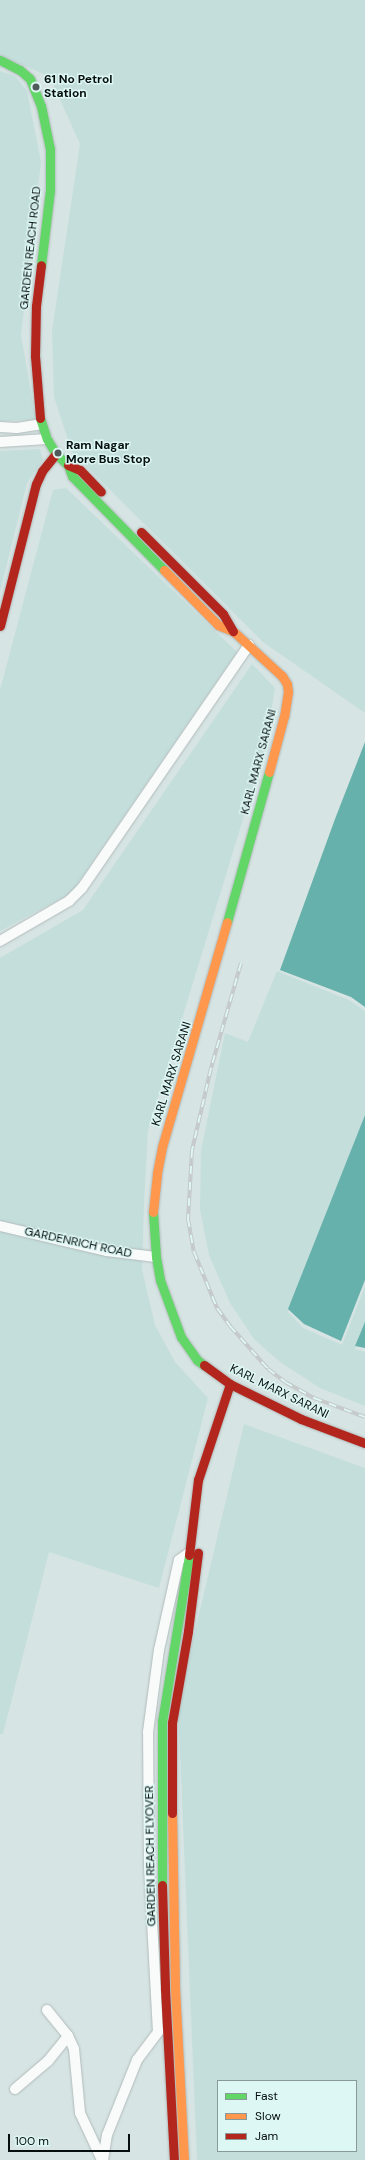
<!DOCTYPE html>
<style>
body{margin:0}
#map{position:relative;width:365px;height:2160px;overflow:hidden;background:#d6e4e3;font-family:"DM Sans",sans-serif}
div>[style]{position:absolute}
.built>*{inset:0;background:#c4dedc}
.water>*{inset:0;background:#66b1ac}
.roads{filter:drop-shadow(0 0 1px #b1bbba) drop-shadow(0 0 1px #b1bbba)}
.street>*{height:10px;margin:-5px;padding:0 5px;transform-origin:5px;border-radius:5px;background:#f9fbfb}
.fast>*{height:9px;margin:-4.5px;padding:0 4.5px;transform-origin:4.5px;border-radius:4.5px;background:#63d668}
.slow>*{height:9px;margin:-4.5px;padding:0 4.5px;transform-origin:4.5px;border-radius:4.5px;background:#ff974d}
.jam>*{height:9px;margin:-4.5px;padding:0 4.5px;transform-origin:4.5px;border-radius:4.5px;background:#b3261e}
.rail>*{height:4px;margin-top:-2px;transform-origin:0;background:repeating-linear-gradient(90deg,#ddf7f5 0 8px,#c4c8c8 0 16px);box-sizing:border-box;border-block:1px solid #c4c8c8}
.dots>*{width:11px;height:11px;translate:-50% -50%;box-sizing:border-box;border:2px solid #ddf7f5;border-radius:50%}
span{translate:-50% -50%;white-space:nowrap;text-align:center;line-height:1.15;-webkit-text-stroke:3px #ddf7f5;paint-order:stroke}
.poi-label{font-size:12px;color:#060f0e;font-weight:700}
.left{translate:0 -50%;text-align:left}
.street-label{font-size:12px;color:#060f0e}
.legend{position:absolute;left:217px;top:2080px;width:140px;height:72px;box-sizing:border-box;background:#ddf7f5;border:1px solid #879a99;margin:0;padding:5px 7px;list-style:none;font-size:12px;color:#060f0e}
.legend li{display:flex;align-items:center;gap:8px;height:20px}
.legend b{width:20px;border:1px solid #879a99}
.scale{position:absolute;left:8px;top:2134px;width:122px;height:18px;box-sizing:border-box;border:2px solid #060f0e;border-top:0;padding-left:5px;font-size:12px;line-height:14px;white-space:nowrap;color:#060f0e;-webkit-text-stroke:3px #ddf7f5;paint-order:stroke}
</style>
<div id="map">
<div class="built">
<i style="clip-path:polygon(0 0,365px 0,365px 713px,263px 642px,72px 452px,54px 397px,52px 331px,80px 144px,50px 77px,0 55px)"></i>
<i style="clip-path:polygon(0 71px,15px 76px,27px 91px,41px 162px,21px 335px,36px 420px,0 421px)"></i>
<i style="clip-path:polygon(40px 449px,43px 460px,27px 483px,0 592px,0 451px)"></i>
<i style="clip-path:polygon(66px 488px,237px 652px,71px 893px,0 931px,0 690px,53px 490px)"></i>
<i style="clip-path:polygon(252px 664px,275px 688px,265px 747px,148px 1130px,144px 1203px,142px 1269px,155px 1325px,175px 1362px,208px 1398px,159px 1588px,49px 1552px,3px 1734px,0 1734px,0 958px,83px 910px)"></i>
<i style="clip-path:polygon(277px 971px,349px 1000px,365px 1011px,365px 1116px,288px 1312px,303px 1328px,342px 1345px,365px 1286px,365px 1323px,355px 1349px,365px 1352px,365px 1406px,320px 1388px,280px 1362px,254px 1339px,230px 1303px,209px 1255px,200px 1210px,201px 1151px,225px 1033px,248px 1042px)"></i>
<i style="clip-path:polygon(evenodd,244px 1424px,365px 1468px,365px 2160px,197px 2160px,178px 1703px,244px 1424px,218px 2081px,356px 2081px,356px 2151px,218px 2151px,218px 2081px)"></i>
</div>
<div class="water">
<i style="clip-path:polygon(365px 742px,365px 1007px,351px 997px,280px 970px,335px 819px)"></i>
<i style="clip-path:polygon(365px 1115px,365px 1280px,341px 1341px,304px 1324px,288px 1309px)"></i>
<i style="clip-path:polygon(365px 1322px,365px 1348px,355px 1346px)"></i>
</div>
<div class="roads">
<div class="street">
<i style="left:0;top:427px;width:17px;rotate:3deg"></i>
<i style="left:17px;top:428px;width:24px;rotate:-9deg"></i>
<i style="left:0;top:442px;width:47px;rotate:-3.7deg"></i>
<i style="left:0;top:941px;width:80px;rotate:-30.1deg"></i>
<i style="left:69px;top:901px;width:18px;rotate:-45deg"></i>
<i style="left:82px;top:888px;width:295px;rotate:-55.5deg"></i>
<i style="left:0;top:1226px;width:110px;rotate:13.2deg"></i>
<i style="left:107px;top:1251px;width:49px;rotate:7deg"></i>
<i style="left:47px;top:2010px;width:33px;rotate:51deg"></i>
<i style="left:68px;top:2036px;width:14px;rotate:65deg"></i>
<i style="left:74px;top:2049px;width:64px;rotate:84.6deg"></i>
<i style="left:80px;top:2113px;width:52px;rotate:64.9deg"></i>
<i style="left:15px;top:2089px;width:43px;rotate:-40.3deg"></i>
<i style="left:48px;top:2061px;width:32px;rotate:-51deg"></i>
<i style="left:103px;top:2160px;width:25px;rotate:-81deg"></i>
<i style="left:107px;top:2135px;width:81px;rotate:-68.2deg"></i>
<i style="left:137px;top:2060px;width:35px;rotate:-53deg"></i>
<i style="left:158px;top:2032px;width:167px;rotate:-93.1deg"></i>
<i style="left:149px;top:1865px;width:133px;rotate:-90.4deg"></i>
<i style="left:148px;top:1732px;width:83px;rotate:-82.4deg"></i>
<i style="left:159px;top:1650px;width:92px;rotate:-77.5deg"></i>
<i style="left:179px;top:1560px;width:12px;rotate:-35deg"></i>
</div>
<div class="fast">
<i style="left:0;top:60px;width:22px;rotate:27deg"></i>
<i style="left:20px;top:70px;width:13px;rotate:42deg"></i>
<i style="left:30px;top:79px;width:29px;rotate:68deg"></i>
<i style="left:41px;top:106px;width:44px;rotate:78.2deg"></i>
<i style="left:50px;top:149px;width:41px;rotate:90deg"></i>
<i style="left:50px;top:190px;width:76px;rotate:96.8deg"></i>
<i style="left:40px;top:418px;width:22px;rotate:72deg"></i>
<i style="left:47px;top:439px;width:17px;rotate:59deg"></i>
<i style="left:56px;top:454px;width:16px;rotate:43deg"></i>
<i style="left:68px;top:465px;width:12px;rotate:70deg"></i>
<i style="left:72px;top:476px;width:132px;rotate:45.6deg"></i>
<i style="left:227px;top:922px;width:156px;rotate:-74.4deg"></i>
<i style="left:153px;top:1212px;width:45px;rotate:86.2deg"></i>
<i style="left:156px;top:1257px;width:23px;rotate:80deg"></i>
<i style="left:160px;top:1280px;width:61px;rotate:69.8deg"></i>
<i style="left:181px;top:1337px;width:28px;rotate:55deg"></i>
<i style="left:197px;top:1360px;width:9px;rotate:36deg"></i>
<i style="left:162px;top:1885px;width:163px;rotate:-90deg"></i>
<i style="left:162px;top:1722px;width:169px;rotate:-80.8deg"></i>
</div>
<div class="slow">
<i style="left:164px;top:570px;width:77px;rotate:45.5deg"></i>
<i style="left:218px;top:625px;width:16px;rotate:22deg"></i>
<i style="left:233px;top:631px;width:67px;rotate:42.6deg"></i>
<i style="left:282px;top:676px;width:9px;rotate:58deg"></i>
<i style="left:287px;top:684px;width:8px;rotate:83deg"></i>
<i style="left:288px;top:692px;width:24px;rotate:99deg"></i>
<i style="left:284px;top:716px;width:58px;rotate:105deg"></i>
<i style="left:153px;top:1212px;width:39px;rotate:-84deg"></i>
<i style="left:157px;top:1173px;width:26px;rotate:-79deg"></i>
<i style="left:162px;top:1147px;width:234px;rotate:-73.9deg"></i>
<i style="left:172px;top:1813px;width:175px;rotate:89deg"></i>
<i style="left:175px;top:1988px;width:172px;rotate:87deg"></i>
</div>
<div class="jam">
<i style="left:40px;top:418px;width:62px;rotate:-94.6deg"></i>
<i style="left:35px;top:356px;width:50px;rotate:-88.9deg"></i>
<i style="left:36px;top:306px;width:41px;rotate:-83deg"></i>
<i style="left:68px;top:465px;width:13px;rotate:23deg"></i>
<i style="left:80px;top:470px;width:30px;rotate:46deg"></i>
<i style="left:141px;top:532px;width:116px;rotate:45deg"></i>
<i style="left:223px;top:614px;width:20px;rotate:60deg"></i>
<i style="left:0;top:626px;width:146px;rotate:-75.8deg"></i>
<i style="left:36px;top:484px;width:14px;rotate:-65deg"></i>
<i style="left:42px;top:471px;width:22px;rotate:-51deg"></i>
<i style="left:204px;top:1365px;width:32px;rotate:36deg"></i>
<i style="left:230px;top:1384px;width:79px;rotate:26.2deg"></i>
<i style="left:301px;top:1419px;width:68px;rotate:20.6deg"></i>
<i style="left:189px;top:1555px;width:76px;rotate:-83.2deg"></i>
<i style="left:198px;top:1480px;width:101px;rotate:-71.6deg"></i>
<i style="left:172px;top:1813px;width:90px;rotate:-90deg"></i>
<i style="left:172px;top:1723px;width:93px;rotate:-80.1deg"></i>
<i style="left:188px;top:1631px;width:79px;rotate:-82.7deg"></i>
<i style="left:162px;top:1885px;width:104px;rotate:88.3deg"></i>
<i style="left:165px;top:1989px;width:171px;rotate:87deg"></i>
</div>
</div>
<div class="rail">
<i style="left:241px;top:963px;width:109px;rotate:105.9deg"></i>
<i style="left:211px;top:1068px;width:84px;rotate:103deg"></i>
<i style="left:192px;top:1150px;width:69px;rotate:93.3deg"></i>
<i style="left:188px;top:1219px;width:34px;rotate:80deg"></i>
<i style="left:194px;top:1252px;width:61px;rotate:67.7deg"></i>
<i style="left:217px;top:1308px;width:22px;rotate:54deg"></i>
<i style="left:230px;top:1326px;width:57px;rotate:48.5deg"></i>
<i style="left:268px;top:1369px;width:21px;rotate:37deg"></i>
<i style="left:285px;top:1382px;width:33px;rotate:29deg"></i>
<i style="left:314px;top:1398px;width:54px;rotate:20.4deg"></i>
</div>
<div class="dots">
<i style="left:36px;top:87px;background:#4f5a59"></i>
<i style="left:58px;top:453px;background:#4f5a59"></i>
</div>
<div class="poi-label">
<span class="left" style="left:44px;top:87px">61 No Petrol<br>Station</span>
<span class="left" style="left:66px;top:453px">Ram Nagar<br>More Bus Stop</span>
</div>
<div class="street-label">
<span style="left:31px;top:248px;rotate:-84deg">GARDEN REACH ROAD</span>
<span style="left:259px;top:762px;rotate:-75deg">KARL MARX SARANI</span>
<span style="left:172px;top:1074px;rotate:-73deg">KARL MARX SARANI</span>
<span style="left:78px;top:1243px;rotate:12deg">GARDENRICH ROAD</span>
<span style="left:279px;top:1392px;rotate:26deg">KARL MARX SARANI</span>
<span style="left:151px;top:1856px;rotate:-91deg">GARDEN REACH FLYOVER</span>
</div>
<ul class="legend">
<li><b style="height:5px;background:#63d668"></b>Fast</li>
<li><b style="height:5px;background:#ff974d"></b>Slow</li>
<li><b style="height:5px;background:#b3261e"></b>Jam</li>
</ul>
<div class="scale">100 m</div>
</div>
